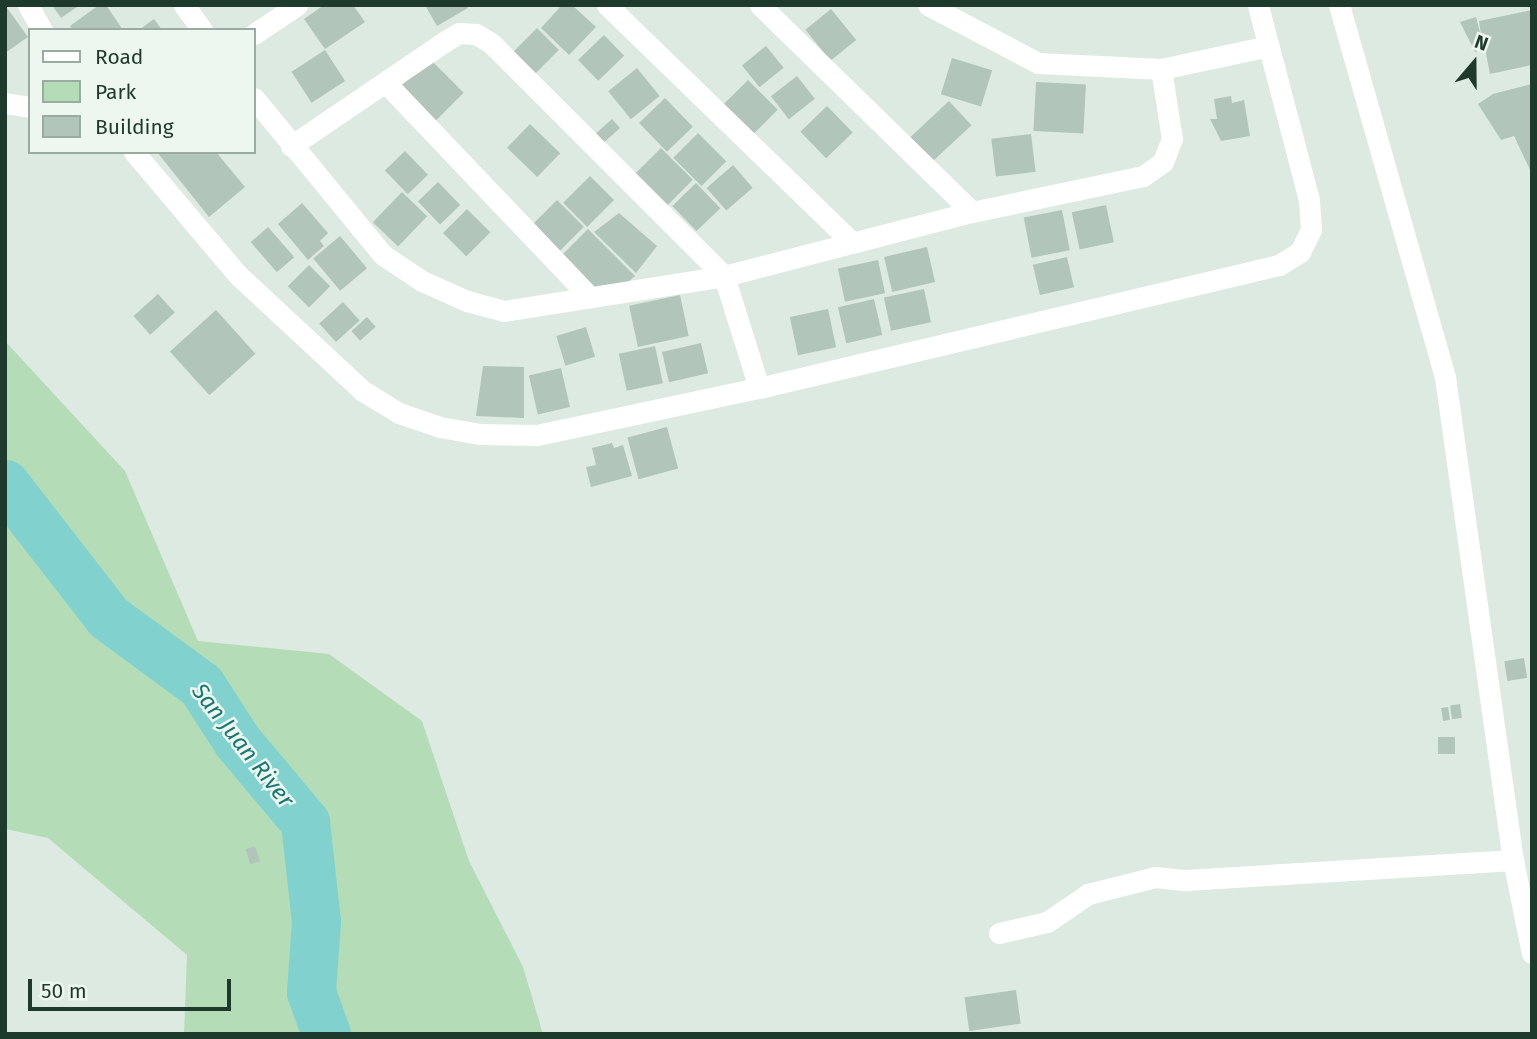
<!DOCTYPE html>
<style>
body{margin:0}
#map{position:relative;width:1537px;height:1039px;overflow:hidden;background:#ddeae1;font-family:"Fira Sans",sans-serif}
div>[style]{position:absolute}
.green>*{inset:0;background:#b4ddb7}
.river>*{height:49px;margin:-24.5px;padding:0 24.5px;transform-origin:24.5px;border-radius:24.5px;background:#81d2ce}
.building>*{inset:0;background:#b2c5ba;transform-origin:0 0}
.minor>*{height:21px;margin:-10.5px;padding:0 10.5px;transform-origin:10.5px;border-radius:10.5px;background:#fff}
span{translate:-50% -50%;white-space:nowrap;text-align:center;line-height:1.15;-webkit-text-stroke:5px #edf7f0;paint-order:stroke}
.water-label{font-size:23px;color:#177773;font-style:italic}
.frame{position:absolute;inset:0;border:7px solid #1e3a2c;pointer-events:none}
.legend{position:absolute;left:28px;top:28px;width:228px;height:126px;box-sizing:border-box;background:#edf7f0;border:2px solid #9aaba2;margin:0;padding:9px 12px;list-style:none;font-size:21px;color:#1e3a2c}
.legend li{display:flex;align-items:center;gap:14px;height:35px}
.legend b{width:35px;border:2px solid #9aaba2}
.north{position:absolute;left:1439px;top:28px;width:70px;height:70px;-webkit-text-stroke:5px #edf7f0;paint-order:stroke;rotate:20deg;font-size:19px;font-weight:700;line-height:28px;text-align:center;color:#1e3a2c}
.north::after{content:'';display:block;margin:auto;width:24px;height:32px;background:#1e3a2c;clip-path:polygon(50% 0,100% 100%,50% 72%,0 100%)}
.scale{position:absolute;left:28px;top:979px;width:203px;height:32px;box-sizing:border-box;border:4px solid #1e3a2c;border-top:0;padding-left:9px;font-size:21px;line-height:24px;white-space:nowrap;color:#1e3a2c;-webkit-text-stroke:5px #edf7f0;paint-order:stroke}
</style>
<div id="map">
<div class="green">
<i style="clip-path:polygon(5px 341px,125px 471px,198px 641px,329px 654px,422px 721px,469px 861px,523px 967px,543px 1034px,184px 1034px,187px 955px,48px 838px,5px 829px)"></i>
</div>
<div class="river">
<i style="left:5px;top:484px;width:168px;rotate:52.2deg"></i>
<i style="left:108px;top:617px;width:115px;rotate:36.2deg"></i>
<i style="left:201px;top:685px;width:67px;rotate:57.3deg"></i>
<i style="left:237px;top:741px;width:106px;rotate:50deg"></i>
<i style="left:305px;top:822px;width:100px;rotate:83.7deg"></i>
<i style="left:316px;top:921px;width:71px;rotate:94deg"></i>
<i style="left:311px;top:992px;width:45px;rotate:70.3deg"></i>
</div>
<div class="building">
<i style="clip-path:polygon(5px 5px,28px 37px,5px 53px)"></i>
<i style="clip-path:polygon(52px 5px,80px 5px,61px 18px)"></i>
<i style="clip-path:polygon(99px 5px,106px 5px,123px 30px,73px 30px,70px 26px)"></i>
<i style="clip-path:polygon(324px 5px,353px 5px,365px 22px,325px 49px,304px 19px)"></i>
<i style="clip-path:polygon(425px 5px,466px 5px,468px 8px,437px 26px)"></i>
<i style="clip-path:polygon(562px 5px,572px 5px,596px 27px,569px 55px,541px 28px)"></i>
<i style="left:831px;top:9px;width:40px;height:33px;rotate:51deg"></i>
<i style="clip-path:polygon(1532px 10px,1532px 65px,1490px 74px,1485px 49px,1475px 52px,1460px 22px,1476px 17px,1482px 40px,1479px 21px)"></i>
<i style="clip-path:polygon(154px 19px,162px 30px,139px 30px)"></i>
<i style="left:537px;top:28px;width:31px;height:35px;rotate:45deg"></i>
<i style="left:604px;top:35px;width:29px;height:36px;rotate:46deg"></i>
<i style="left:766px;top:46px;width:28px;height:31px;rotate:51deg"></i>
<i style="left:325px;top:50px;width:37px;height:40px;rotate:57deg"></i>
<i style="left:429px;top:58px;width:49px;height:47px;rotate:45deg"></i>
<i style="left:952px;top:58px;width:42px;height:38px;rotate:17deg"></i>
<i style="left:637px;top:68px;width:36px;height:37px;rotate:51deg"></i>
<i style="left:797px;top:76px;width:29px;height:33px;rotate:52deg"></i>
<i style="left:748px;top:80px;width:42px;height:39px;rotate:45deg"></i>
<i style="left:1036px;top:82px;width:50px;height:49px;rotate:3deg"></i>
<i style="clip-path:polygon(1532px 84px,1532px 174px,1514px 136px,1501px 140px,1478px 104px,1493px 94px)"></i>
<i style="clip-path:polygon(1231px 96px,1232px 103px,1244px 100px,1250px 136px,1221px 141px,1210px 119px,1217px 119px,1214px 99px)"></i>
<i style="left:665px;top:98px;width:40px;height:36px;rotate:46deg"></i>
<i style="left:949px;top:101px;width:33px;height:53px;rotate:47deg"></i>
<i style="left:827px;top:106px;width:37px;height:37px;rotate:46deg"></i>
<i style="left:612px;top:119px;width:12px;height:24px;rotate:48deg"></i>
<i style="left:530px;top:124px;width:42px;height:33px;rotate:44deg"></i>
<i style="left:698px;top:133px;width:40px;height:35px;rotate:45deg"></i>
<i style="left:1031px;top:134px;width:38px;height:40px;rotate:83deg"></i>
<i style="left:661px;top:148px;width:45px;height:45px;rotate:45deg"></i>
<i style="left:405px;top:151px;width:33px;height:28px;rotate:46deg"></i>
<i style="clip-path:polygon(157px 152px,216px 152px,245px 187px,209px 217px)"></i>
<i style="left:733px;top:165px;width:30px;height:35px;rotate:49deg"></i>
<i style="left:590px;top:176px;width:34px;height:38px;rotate:45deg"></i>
<i style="left:438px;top:182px;width:32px;height:28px;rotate:46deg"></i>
<i style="left:696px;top:183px;width:35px;height:33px;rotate:46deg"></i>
<i style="left:402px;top:192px;width:35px;height:42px;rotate:44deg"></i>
<i style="left:557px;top:200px;width:38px;height:37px;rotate:45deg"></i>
<i style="clip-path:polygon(302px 203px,328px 233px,320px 241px,324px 246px,308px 260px,278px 224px)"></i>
<i style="left:1106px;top:205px;width:38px;height:35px;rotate:78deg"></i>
<i style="left:467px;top:209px;width:33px;height:34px;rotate:45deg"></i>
<i style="left:1062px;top:210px;width:41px;height:39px;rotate:79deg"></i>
<i style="clip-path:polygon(619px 213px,657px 246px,636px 273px,594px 232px)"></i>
<i style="left:268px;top:227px;width:40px;height:23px;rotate:49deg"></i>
<i style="clip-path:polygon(588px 229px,635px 276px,627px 283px,592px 294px,557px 260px)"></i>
<i style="left:340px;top:236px;width:42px;height:35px;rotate:50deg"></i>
<i style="left:927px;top:247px;width:36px;height:44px;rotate:77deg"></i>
<i style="left:1067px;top:257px;width:31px;height:35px;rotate:77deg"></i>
<i style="left:878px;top:260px;width:34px;height:41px;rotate:78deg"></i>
<i style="left:309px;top:265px;width:30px;height:30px;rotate:45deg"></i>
<i style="left:924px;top:289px;width:34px;height:41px;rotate:78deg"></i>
<i style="left:158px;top:294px;width:25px;height:33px;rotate:48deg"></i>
<i style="left:680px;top:295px;width:42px;height:52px;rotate:78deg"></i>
<i style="left:874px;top:299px;width:37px;height:37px;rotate:77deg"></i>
<i style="left:343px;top:302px;width:25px;height:32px;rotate:48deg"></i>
<i style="left:828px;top:309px;width:39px;height:39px;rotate:78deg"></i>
<i style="left:216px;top:310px;width:59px;height:62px;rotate:48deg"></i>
<i style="left:367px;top:317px;width:13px;height:21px;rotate:48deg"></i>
<i style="left:586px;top:327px;width:31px;height:31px;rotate:73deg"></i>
<i style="left:701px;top:343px;width:31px;height:40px;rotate:77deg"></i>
<i style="left:655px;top:346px;width:38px;height:37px;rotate:78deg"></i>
<i style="clip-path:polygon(483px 366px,524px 367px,524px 418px,476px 416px)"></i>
<i style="left:561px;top:368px;width:40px;height:33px;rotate:77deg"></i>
<i style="left:667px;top:427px;width:43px;height:41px;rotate:75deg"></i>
<i style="clip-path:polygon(612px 443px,614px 448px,623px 445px,632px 476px,591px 487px,586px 467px,596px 465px,592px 448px)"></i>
<i style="left:1524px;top:658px;width:20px;height:20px;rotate:81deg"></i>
<i style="left:1460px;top:704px;width:14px;height:10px;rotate:82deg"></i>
<i style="left:1448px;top:707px;width:13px;height:7px;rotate:81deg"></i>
<i style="left:1455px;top:737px;width:17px;height:17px;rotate:90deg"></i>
<i style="left:255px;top:846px;width:16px;height:10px;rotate:72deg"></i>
<i style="left:1016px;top:990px;width:34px;height:52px;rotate:82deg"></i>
</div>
<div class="minor">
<i style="left:28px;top:5px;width:29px;rotate:61deg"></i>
<i style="left:184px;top:5px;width:31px;rotate:54deg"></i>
<i style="left:607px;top:5px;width:342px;rotate:44.1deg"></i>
<i style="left:760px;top:5px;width:296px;rotate:44.3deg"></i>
<i style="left:1339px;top:5px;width:387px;rotate:74.1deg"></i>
<i style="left:1445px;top:377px;width:488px;rotate:82deg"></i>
<i style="left:1513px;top:860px;width:95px;rotate:78.5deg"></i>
<i style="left:254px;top:34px;width:52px;rotate:-34deg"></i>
<i style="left:1161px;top:69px;width:110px;rotate:-12deg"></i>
<i style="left:386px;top:83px;width:296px;rotate:46.4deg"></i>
<i style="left:254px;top:98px;width:203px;rotate:50.6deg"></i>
<i style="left:383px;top:255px;width:47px;rotate:33.7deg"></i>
<i style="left:422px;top:281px;width:49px;rotate:24deg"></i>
<i style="left:467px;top:301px;width:38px;rotate:15deg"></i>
<i style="left:504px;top:311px;width:223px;rotate:-9deg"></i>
<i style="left:724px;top:276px;width:256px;rotate:-14.5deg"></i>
<i style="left:972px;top:212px;width:175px;rotate:-11.9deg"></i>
<i style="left:1143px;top:176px;width:24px;rotate:-35deg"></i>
<i style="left:1163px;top:162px;width:25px;rotate:-69deg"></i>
<i style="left:1172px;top:139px;width:71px;rotate:-98.9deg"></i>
<i style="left:1161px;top:69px;width:123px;rotate:-177.2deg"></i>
<i style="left:1038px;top:63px;width:124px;rotate:-152.2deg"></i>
<i style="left:5px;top:103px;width:25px;rotate:9deg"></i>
<i style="left:291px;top:146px;width:185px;rotate:-34.2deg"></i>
<i style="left:444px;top:42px;width:17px;rotate:-31deg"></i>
<i style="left:459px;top:33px;width:17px;rotate:3deg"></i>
<i style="left:476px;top:34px;width:17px;rotate:31deg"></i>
<i style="left:491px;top:43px;width:330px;rotate:45deg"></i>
<i style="left:724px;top:276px;width:117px;rotate:72.6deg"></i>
<i style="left:134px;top:152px;width:161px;rotate:49.8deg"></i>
<i style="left:238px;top:275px;width:171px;rotate:42.9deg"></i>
<i style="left:363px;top:391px;width:42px;rotate:31.4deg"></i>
<i style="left:399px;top:413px;width:43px;rotate:18.9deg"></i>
<i style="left:440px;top:427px;width:41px;rotate:9.9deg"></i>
<i style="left:480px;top:434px;width:57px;rotate:1deg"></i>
<i style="left:537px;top:435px;width:227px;rotate:-12deg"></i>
<i style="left:759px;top:388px;width:534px;rotate:-13.31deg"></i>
<i style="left:1279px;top:265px;width:25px;rotate:-32deg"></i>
<i style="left:1300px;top:252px;width:25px;rotate:-64deg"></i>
<i style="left:1311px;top:229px;width:29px;rotate:-94deg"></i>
<i style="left:1309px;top:200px;width:202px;rotate:-104.7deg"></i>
<i style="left:999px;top:933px;width:49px;rotate:-12.9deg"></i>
<i style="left:1047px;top:922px;width:50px;rotate:-34.3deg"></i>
<i style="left:1088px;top:894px;width:69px;rotate:-14.2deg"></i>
<i style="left:1155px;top:877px;width:31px;rotate:6deg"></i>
<i style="left:1186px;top:880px;width:328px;rotate:-3.5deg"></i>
</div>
<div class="water-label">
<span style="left:243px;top:745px;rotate:52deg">San Juan River</span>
</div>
<div class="frame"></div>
<ul class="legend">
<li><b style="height:9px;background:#fff"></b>Road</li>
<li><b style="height:19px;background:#b4ddb7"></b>Park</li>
<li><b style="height:19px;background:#b2c5ba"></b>Building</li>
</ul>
<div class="north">N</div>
<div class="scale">50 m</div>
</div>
